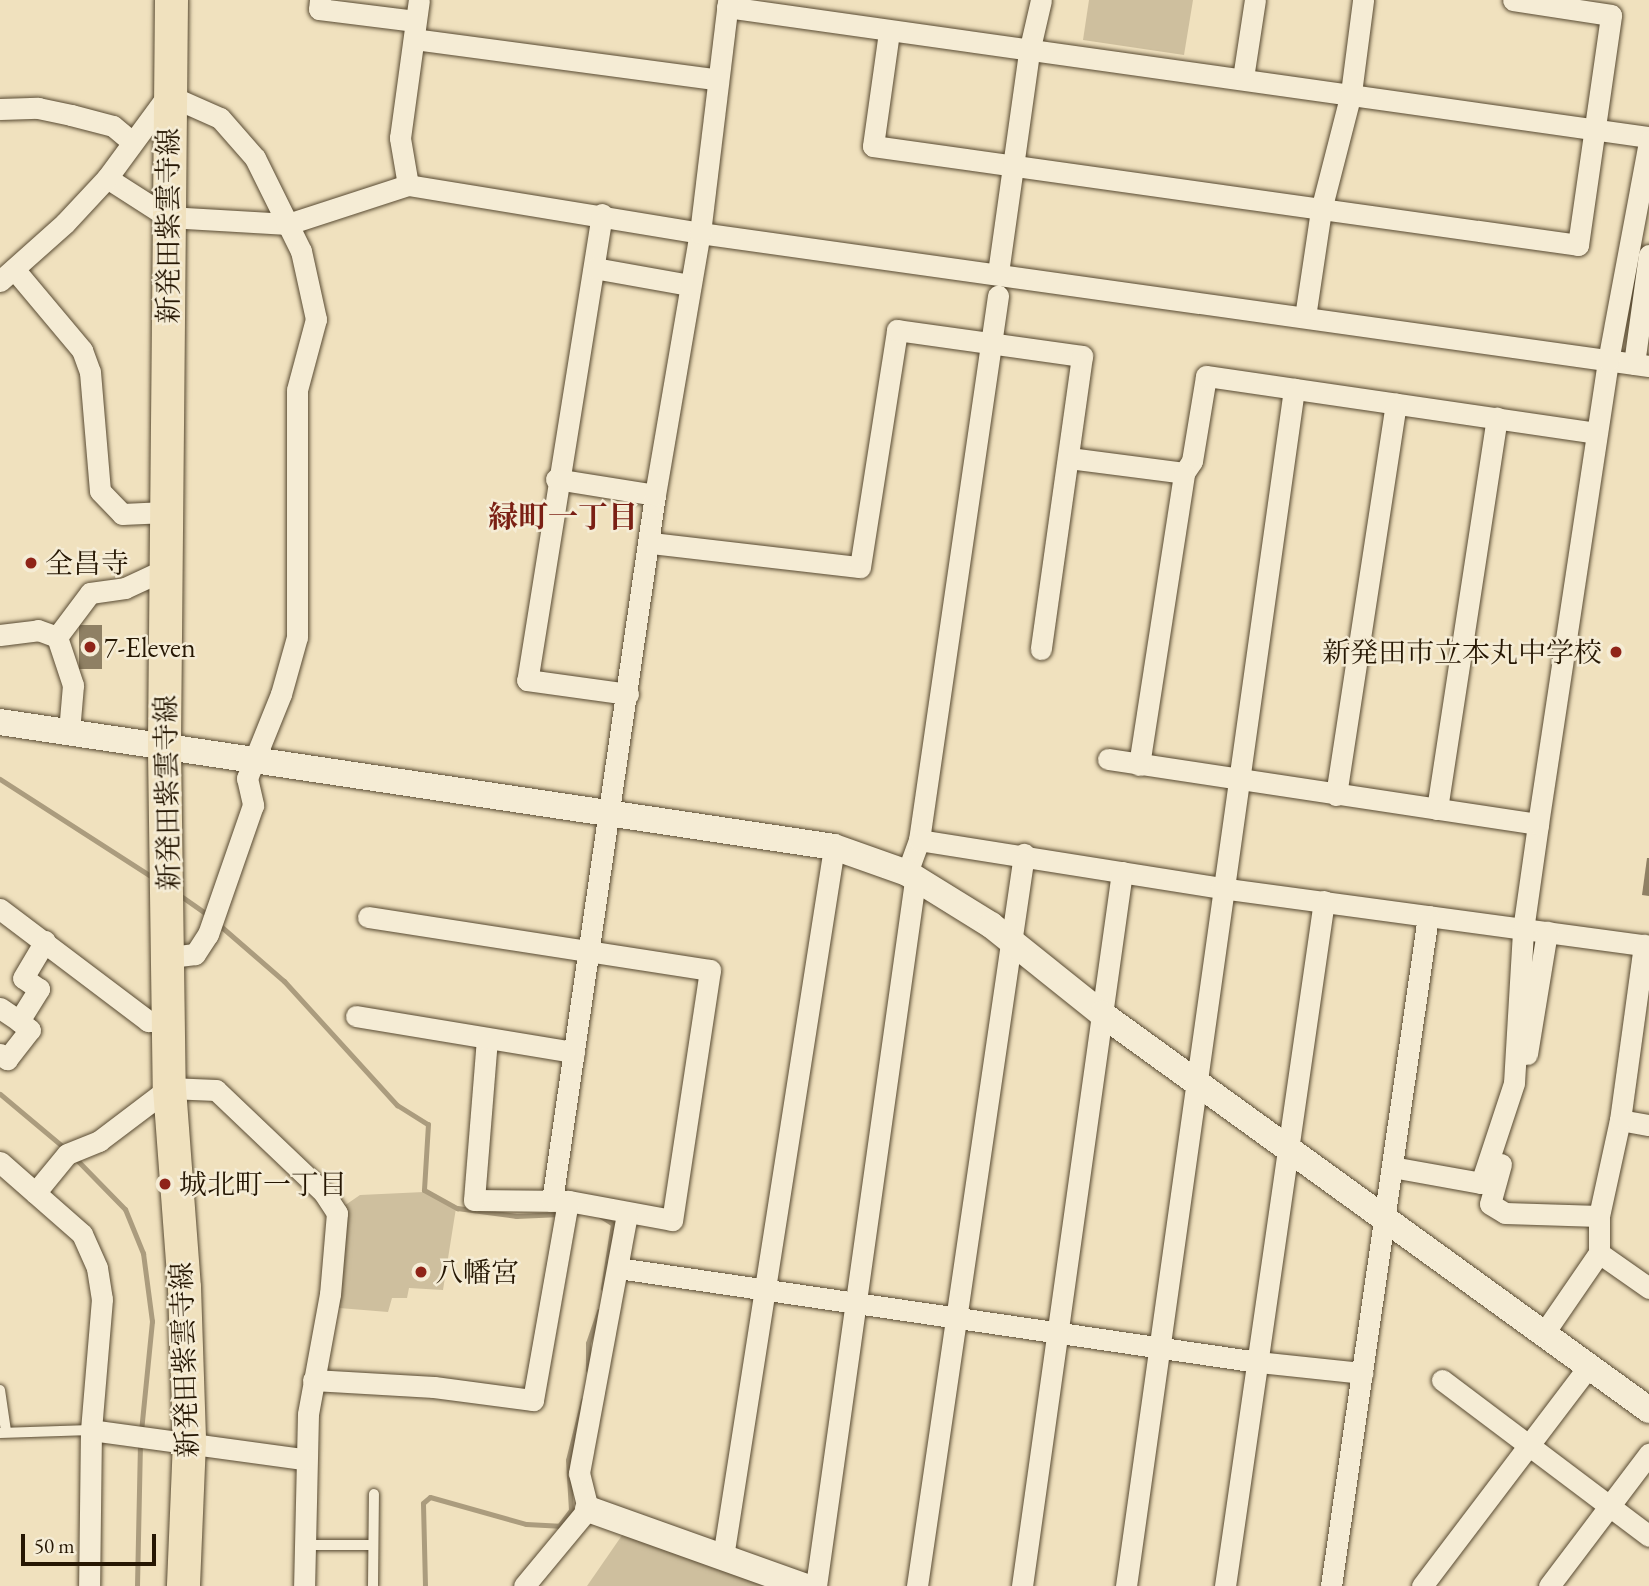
<!DOCTYPE html>
<meta charset="utf-8">
<style>
body{margin:0}
#map{position:relative;width:1649px;height:1586px;overflow:hidden;background:#f0e1be;font-family:"EB Garamond","Noto Serif JP",serif}
div>[style]{position:absolute}
.green>*{inset:0;background:#cebf9e}
.stream>*{height:5px;margin:-2.5px;padding:0 2.5px;transform-origin:2.5px;border-radius:2.5px;background:#ab9c7e}
.building>*{inset:0;background:#8f8064;transform-origin:0 0}
.roads{filter:drop-shadow(0 0 2px #584a32) drop-shadow(0 0 2px #584a32)}
.service>*{height:10px;margin:-5px;padding:0 5px;transform-origin:5px;border-radius:5px;background:#f5ecd5}
.minor>*{height:21px;margin:-10.5px;padding:0 10.5px;transform-origin:10.5px;border-radius:10.5px;background:#f5ecd5}
.tertiary>*{height:26px;margin:-13px;padding:0 13px;transform-origin:13px;border-radius:13px;background:#f5ecd5}
.primary>*{height:33px;margin:-16.5px;padding:0 16.5px;transform-origin:16.5px;border-radius:16.5px;background:#f0e1be}
.dots>*{width:19px;height:19px;translate:-50% -50%;box-sizing:border-box;border:4px solid #f5ecd5;border-radius:50%}
span{translate:-50% -50%;white-space:nowrap;text-align:center;line-height:1.15;-webkit-text-stroke:5px #f5ecd5;paint-order:stroke}
.street-label{font-size:28px;color:#261703}
.poi-label{font-size:28px;color:#261703}
.left{translate:0 -50%;text-align:left}
.right{translate:-100% -50%;text-align:right}
.neighbourhood-label{font-size:30px;color:#7a1f14;font-weight:700}
.scale{position:absolute;left:21px;top:1534px;width:135px;height:32px;box-sizing:border-box;border:4px solid #261703;border-top:0;padding-left:9px;font-size:21px;line-height:24px;white-space:nowrap;color:#261703;-webkit-text-stroke:5px #f5ecd5;paint-order:stroke}
</style>
<div id="map">
<div class="green">
<i style="clip-path:polygon(1089px 0,1193px 0,1184px 55px,1083px 40px)"></i>
<i style="clip-path:polygon(424px 1192px,456px 1208px,443px 1290px,409px 1288px,407px 1298px,392px 1298px,388px 1312px,327px 1307px,341px 1208px,360px 1195px)"></i>
<i style="clip-path:polygon(625px 1531px,777px 1586px,587px 1586px)"></i>
</div>
<div class="stream">
<i style="left:0;top:779px;width:184px;rotate:32.8deg"></i>
<i style="left:178px;top:894px;width:39px;rotate:35deg"></i>
<i style="left:217px;top:923px;width:89px;rotate:40.9deg"></i>
<i style="left:284px;top:981px;width:168px;rotate:47.7deg"></i>
<i style="left:397px;top:1105px;width:36px;rotate:32deg"></i>
<i style="left:428px;top:1124px;width:66px;rotate:93.5deg"></i>
<i style="left:424px;top:1190px;width:38px;rotate:29deg"></i>
<i style="left:457px;top:1208px;width:60px;rotate:7.7deg"></i>
<i style="left:516px;top:1216px;width:45px;rotate:-2.5deg"></i>
<i style="left:0;top:1094px;width:87px;rotate:39.9deg"></i>
<i style="left:74px;top:1157px;width:73px;rotate:45.6deg"></i>
<i style="left:125px;top:1209px;width:48px;rotate:67.8deg"></i>
<i style="left:143px;top:1253px;width:69px;rotate:82.5deg"></i>
<i style="left:152px;top:1321px;width:112px;rotate:95.7deg"></i>
<i style="left:599px;top:1215px;width:17px;rotate:33deg"></i>
<i style="left:613px;top:1224px;width:65px;rotate:98.9deg"></i>
<i style="left:588px;top:1370px;width:27px;rotate:-90deg"></i>
<i style="left:588px;top:1343px;width:34px;rotate:-71deg"></i>
<i style="left:137px;top:1586px;width:144px;rotate:-88.8deg"></i>
<i style="left:425px;top:1586px;width:83px;rotate:-91.4deg"></i>
<i style="left:423px;top:1503px;width:9px;rotate:-41deg"></i>
<i style="left:430px;top:1497px;width:100px;rotate:15.7deg"></i>
<i style="left:526px;top:1524px;width:33px;rotate:3deg"></i>
<i style="left:559px;top:1526px;width:20px;rotate:-53deg"></i>
<i style="left:571px;top:1510px;width:50px;rotate:-93.4deg"></i>
<i style="left:568px;top:1460px;width:62px;rotate:-76deg"></i>
</div>
<div class="building">
<i style="left:79px;top:625px;width:23px;height:44px"></i>
<i style="clip-path:polygon(1647px 858px,1649px 858px,1649px 896px,1642px 895px)"></i>
</div>
<div class="roads">
<div class="service">
<i style="left:0;top:1390px;width:41px;rotate:81.7deg"></i>
<i style="left:0;top:1433px;width:91px;rotate:-1.9deg"></i>
<i style="left:303px;top:1545px;width:70px"></i>
<i style="left:373px;top:1586px;width:92px;rotate:-89.4deg"></i>
</div>
<div class="minor">
<i style="left:320px;top:0;width:9px;rotate:96deg"></i>
<i style="left:319px;top:9px;width:97px;rotate:7.1deg"></i>
<i style="left:727px;top:7px;width:931px;rotate:8.03deg"></i>
<i style="left:889px;top:32px;width:115px;rotate:98deg"></i>
<i style="left:873px;top:146px;width:712px;rotate:7.99deg"></i>
<i style="left:1578px;top:245px;width:232px;rotate:-81.8deg"></i>
<i style="left:1611px;top:15px;width:99px;rotate:-171.3deg"></i>
<i style="left:414px;top:39px;width:304px;rotate:7.6deg"></i>
<i style="left:1243px;top:78px;width:79px;rotate:-81.3deg"></i>
<i style="left:0;top:109px;width:38px;rotate:-2deg"></i>
<i style="left:38px;top:108px;width:34px;rotate:12deg"></i>
<i style="left:71px;top:115px;width:43px;rotate:14.7deg"></i>
<i style="left:113px;top:126px;width:23px;rotate:40deg"></i>
<i style="left:107px;top:178px;width:72px;rotate:32.6deg"></i>
<i style="left:168px;top:217px;width:120px;rotate:3.3deg"></i>
<i style="left:288px;top:224px;width:126px;rotate:-18deg"></i>
<i style="left:408px;top:185px;width:296px;rotate:9.3deg"></i>
<i style="left:700px;top:233px;width:958px;rotate:7.98deg"></i>
<i style="left:408px;top:185px;width:48px;rotate:-99.7deg"></i>
<i style="left:400px;top:138px;width:139px;rotate:-82.2deg"></i>
<i style="left:602px;top:214px;width:472px;rotate:99.1deg"></i>
<i style="left:527px;top:680px;width:102px;rotate:7.9deg"></i>
<i style="left:594px;top:268px;width:97px;rotate:10.1deg"></i>
<i style="left:14px;top:269px;width:106px;rotate:50deg"></i>
<i style="left:82px;top:350px;width:23px;rotate:70deg"></i>
<i style="left:90px;top:372px;width:119px;rotate:85.2deg"></i>
<i style="left:100px;top:491px;width:32px;rotate:46deg"></i>
<i style="left:122px;top:514px;width:44px;rotate:-2.6deg"></i>
<i style="left:998px;top:273px;width:223px;rotate:-82deg"></i>
<i style="left:1029px;top:52px;width:53px;rotate:-77deg"></i>
<i style="left:0;top:281px;width:87px;rotate:-41.7deg"></i>
<i style="left:65px;top:223px;width:62px;rotate:-47deg"></i>
<i style="left:107px;top:178px;width:103px;rotate:-53.7deg"></i>
<i style="left:168px;top:95px;width:57px;rotate:23.9deg"></i>
<i style="left:220px;top:118px;width:53px;rotate:48.8deg"></i>
<i style="left:255px;top:158px;width:104px;rotate:63.7deg"></i>
<i style="left:301px;top:251px;width:70px;rotate:77.6deg"></i>
<i style="left:316px;top:319px;width:73px;rotate:105deg"></i>
<i style="left:297px;top:390px;width:247px;rotate:90deg"></i>
<i style="left:297px;top:637px;width:59px;rotate:105.7deg"></i>
<i style="left:281px;top:694px;width:91px;rotate:112deg"></i>
<i style="left:247px;top:778px;width:28px;rotate:77deg"></i>
<i style="left:253px;top:805px;width:137px;rotate:109.2deg"></i>
<i style="left:208px;top:934px;width:24px;rotate:123deg"></i>
<i style="left:195px;top:954px;width:25px;rotate:173deg"></i>
<i style="left:1305px;top:317px;width:108px;rotate:-81.5deg"></i>
<i style="left:1321px;top:210px;width:121px;rotate:-75.6deg"></i>
<i style="left:1351px;top:93px;width:94px;rotate:-82.6deg"></i>
<i style="left:1634px;top:364px;width:110px;rotate:-82.2deg"></i>
<i style="left:1069px;top:458px;width:116px;rotate:7.4deg"></i>
<i style="left:1184px;top:473px;width:14px;rotate:-56deg"></i>
<i style="left:1192px;top:461px;width:86px;rotate:-80.6deg"></i>
<i style="left:1206px;top:376px;width:394px;rotate:8.3deg"></i>
<i style="left:556px;top:479px;width:100px;rotate:9.2deg"></i>
<i style="left:651px;top:543px;width:210px;rotate:6.6deg"></i>
<i style="left:860px;top:567px;width:240px;rotate:-81.1deg"></i>
<i style="left:897px;top:330px;width:187px;rotate:8deg"></i>
<i style="left:1082px;top:356px;width:296px;rotate:98deg"></i>
<i style="left:0;top:635px;width:38px;rotate:-7deg"></i>
<i style="left:38px;top:630px;width:20px;rotate:20deg"></i>
<i style="left:57px;top:637px;width:51px;rotate:71.6deg"></i>
<i style="left:73px;top:685px;width:47px;rotate:94.9deg"></i>
<i style="left:57px;top:637px;width:55px;rotate:-53.1deg"></i>
<i style="left:90px;top:593px;width:35px;rotate:-8deg"></i>
<i style="left:125px;top:588px;width:45px;rotate:-24.9deg"></i>
<i style="left:1108px;top:759px;width:435px;rotate:8.6deg"></i>
<i style="left:1139px;top:765px;width:295px;rotate:-81.2deg"></i>
<i style="left:1336px;top:795px;width:396px;rotate:-81.3deg"></i>
<i style="left:1437px;top:809px;width:396px;rotate:-81.3deg"></i>
<i style="left:919px;top:840px;width:550px;rotate:-81.74deg"></i>
<i style="left:907px;top:873px;width:35px;rotate:-70deg"></i>
<i style="left:919px;top:840px;width:306px;rotate:9deg"></i>
<i style="left:1221px;top:888px;width:432px;rotate:7.7deg"></i>
<i style="left:0;top:909px;width:186px;rotate:37.1deg"></i>
<i style="left:148px;top:1021px;width:20px"></i>
<i style="left:368px;top:917px;width:346px;rotate:8.8deg"></i>
<i style="left:710px;top:970px;width:253px;rotate:98.6deg"></i>
<i style="left:672px;top:1220px;width:106px;rotate:-169.6deg"></i>
<i style="left:568px;top:1201px;width:94px;rotate:-179.4deg"></i>
<i style="left:474px;top:1200px;width:162px;rotate:-85.4deg"></i>
<i style="left:0;top:1008px;width:23px;rotate:34deg"></i>
<i style="left:356px;top:1016px;width:221px;rotate:9.4deg"></i>
<i style="left:0;top:1054px;width:9px;rotate:36deg"></i>
<i style="left:7px;top:1059px;width:37px;rotate:-52deg"></i>
<i style="left:30px;top:1030px;width:14px;rotate:-141deg"></i>
<i style="left:19px;top:1021px;width:38px;rotate:-58deg"></i>
<i style="left:39px;top:989px;width:19px;rotate:-145deg"></i>
<i style="left:23px;top:978px;width:43px;rotate:-59.3deg"></i>
<i style="left:1527px;top:1054px;width:124px;rotate:-80.7deg"></i>
<i style="left:1620px;top:1120px;width:29px;rotate:10deg"></i>
<i style="left:0;top:1162px;width:109px;rotate:41.3deg"></i>
<i style="left:82px;top:1234px;width:37px;rotate:66deg"></i>
<i style="left:97px;top:1268px;width:31px;rotate:81deg"></i>
<i style="left:102px;top:1299px;width:131px;rotate:94.8deg"></i>
<i style="left:91px;top:1430px;width:156px;rotate:90.7deg"></i>
<i style="left:1501px;top:1164px;width:41px;rotate:105.4deg"></i>
<i style="left:1490px;top:1204px;width:17px;rotate:31deg"></i>
<i style="left:1505px;top:1213px;width:94px;rotate:1.8deg"></i>
<i style="left:1392px;top:1167px;width:90px;rotate:10.2deg"></i>
<i style="left:1481px;top:1183px;width:105px;rotate:-71.7deg"></i>
<i style="left:1514px;top:1083px;width:153px;rotate:-86.6deg"></i>
<i style="left:1523px;top:930px;width:107px;rotate:-81.9deg"></i>
<i style="left:1538px;top:824px;width:468px;rotate:-81.4deg"></i>
<i style="left:1608px;top:361px;width:223px;rotate:-79.4deg"></i>
<i style="left:35px;top:1193px;width:50px;rotate:-50.6deg"></i>
<i style="left:67px;top:1154px;width:35px;rotate:-22deg"></i>
<i style="left:99px;top:1141px;width:88px;rotate:-37.1deg"></i>
<i style="left:169px;top:1088px;width:47px;rotate:2.4deg"></i>
<i style="left:216px;top:1090px;width:149px;rotate:43.6deg"></i>
<i style="left:324px;top:1193px;width:24px;rotate:57deg"></i>
<i style="left:337px;top:1213px;width:81px;rotate:94.9deg"></i>
<i style="left:330px;top:1294px;width:122px;rotate:100.4deg"></i>
<i style="left:308px;top:1414px;width:172px;rotate:91.3deg"></i>
<i style="left:552px;top:1201px;width:713px;rotate:-81.7deg"></i>
<i style="left:655px;top:495px;width:266px;rotate:-80.3deg"></i>
<i style="left:700px;top:233px;width:235px;rotate:-83.1deg"></i>
<i style="left:1599px;top:1253px;width:61px;rotate:35deg"></i>
<i style="left:618px;top:1268px;width:647px;rotate:8.36deg"></i>
<i style="left:1258px;top:1362px;width:105px;rotate:6deg"></i>
<i style="left:1544px;top:1333px;width:97px;rotate:-55.5deg"></i>
<i style="left:1599px;top:1253px;width:37px;rotate:-90deg"></i>
<i style="left:1599px;top:1216px;width:98px;rotate:-77.7deg"></i>
<i style="left:1620px;top:1120px;width:177px;rotate:-82.2deg"></i>
<i style="left:313px;top:1380px;width:121px;rotate:3.3deg"></i>
<i style="left:434px;top:1387px;width:100px;rotate:7.5deg"></i>
<i style="left:533px;top:1400px;width:202px;rotate:-80deg"></i>
<i style="left:1442px;top:1380px;width:259px;rotate:37deg"></i>
<i style="left:91px;top:1430px;width:215px;rotate:7.8deg"></i>
<i style="left:723px;top:1557px;width:719px;rotate:-81.11deg"></i>
<i style="left:524px;top:1586px;width:100px;rotate:-50.3deg"></i>
<i style="left:588px;top:1509px;width:37px;rotate:-104deg"></i>
<i style="left:579px;top:1473px;width:263px;rotate:-79.5deg"></i>
<i style="left:816px;top:1586px;width:712px;rotate:-82.01deg"></i>
<i style="left:917px;top:1586px;width:740px;rotate:-81.68deg"></i>
<i style="left:1022px;top:1586px;width:721px;rotate:-82.03deg"></i>
<i style="left:1126px;top:1586px;width:1209px;rotate:-82.01deg"></i>
<i style="left:1225px;top:1586px;width:692px;rotate:-81.78deg"></i>
<i style="left:1331px;top:1586px;width:677px;rotate:-81.76deg"></i>
<i style="left:1422px;top:1586px;width:276px;rotate:-52.8deg"></i>
<i style="left:1549px;top:1586px;width:166px;rotate:-52.9deg"></i>
</div>
<div class="tertiary">
<i style="left:0;top:722px;width:843px;rotate:8.52deg"></i>
<i style="left:834px;top:847px;width:77px;rotate:19.6deg"></i>
<i style="left:907px;top:873px;width:99px;rotate:31.8deg"></i>
<i style="left:991px;top:925px;width:142px;rotate:38.7deg"></i>
<i style="left:1102px;top:1014px;width:675px;rotate:35.9deg"></i>
<i style="left:588px;top:1509px;width:228px;rotate:19.7deg"></i>
</div>
<div class="primary">
<i style="left:171px;top:0;width:749px;rotate:90.54deg"></i>
<i style="left:164px;top:749px;width:339px;rotate:89.2deg"></i>
<i style="left:169px;top:1088px;width:200px;rotate:85.7deg"></i>
<i style="left:184px;top:1287px;width:154px;rotate:88.1deg"></i>
<i style="left:189px;top:1441px;width:145px;rotate:92.4deg"></i>
</div>
</div>
<div class="dots">
<i style="left:31px;top:563px;background:#8f2418"></i>
<i style="left:90px;top:647px;background:#8f2418"></i>
<i style="left:1616px;top:652px;background:#8f2418"></i>
<i style="left:165px;top:1184px;background:#8f2418"></i>
<i style="left:421px;top:1272px;background:#8f2418"></i>
</div>
<div class="street-label">
<span style="left:168px;top:226px;rotate:-90deg">新発田紫雲寺線</span>
<span style="left:167px;top:793px;rotate:-91deg">新発田紫雲寺線</span>
<span style="left:184px;top:1360px;rotate:-92deg">新発田紫雲寺線</span>
</div>
<div class="poi-label">
<span class="left" style="left:45px;top:563px">全昌寺</span>
<span class="left" style="left:104px;top:647px">7-Eleven</span>
<span class="right" style="left:1602px;top:652px">新発田市立本丸中学校</span>
<span class="left" style="left:179px;top:1184px">城北町一丁目</span>
<span class="left" style="left:435px;top:1272px">八幡宮</span>
</div>
<div class="neighbourhood-label">
<span style="left:563px;top:517px">緑町一丁目</span>
</div>
<div class="scale">50 m</div>
</div>
